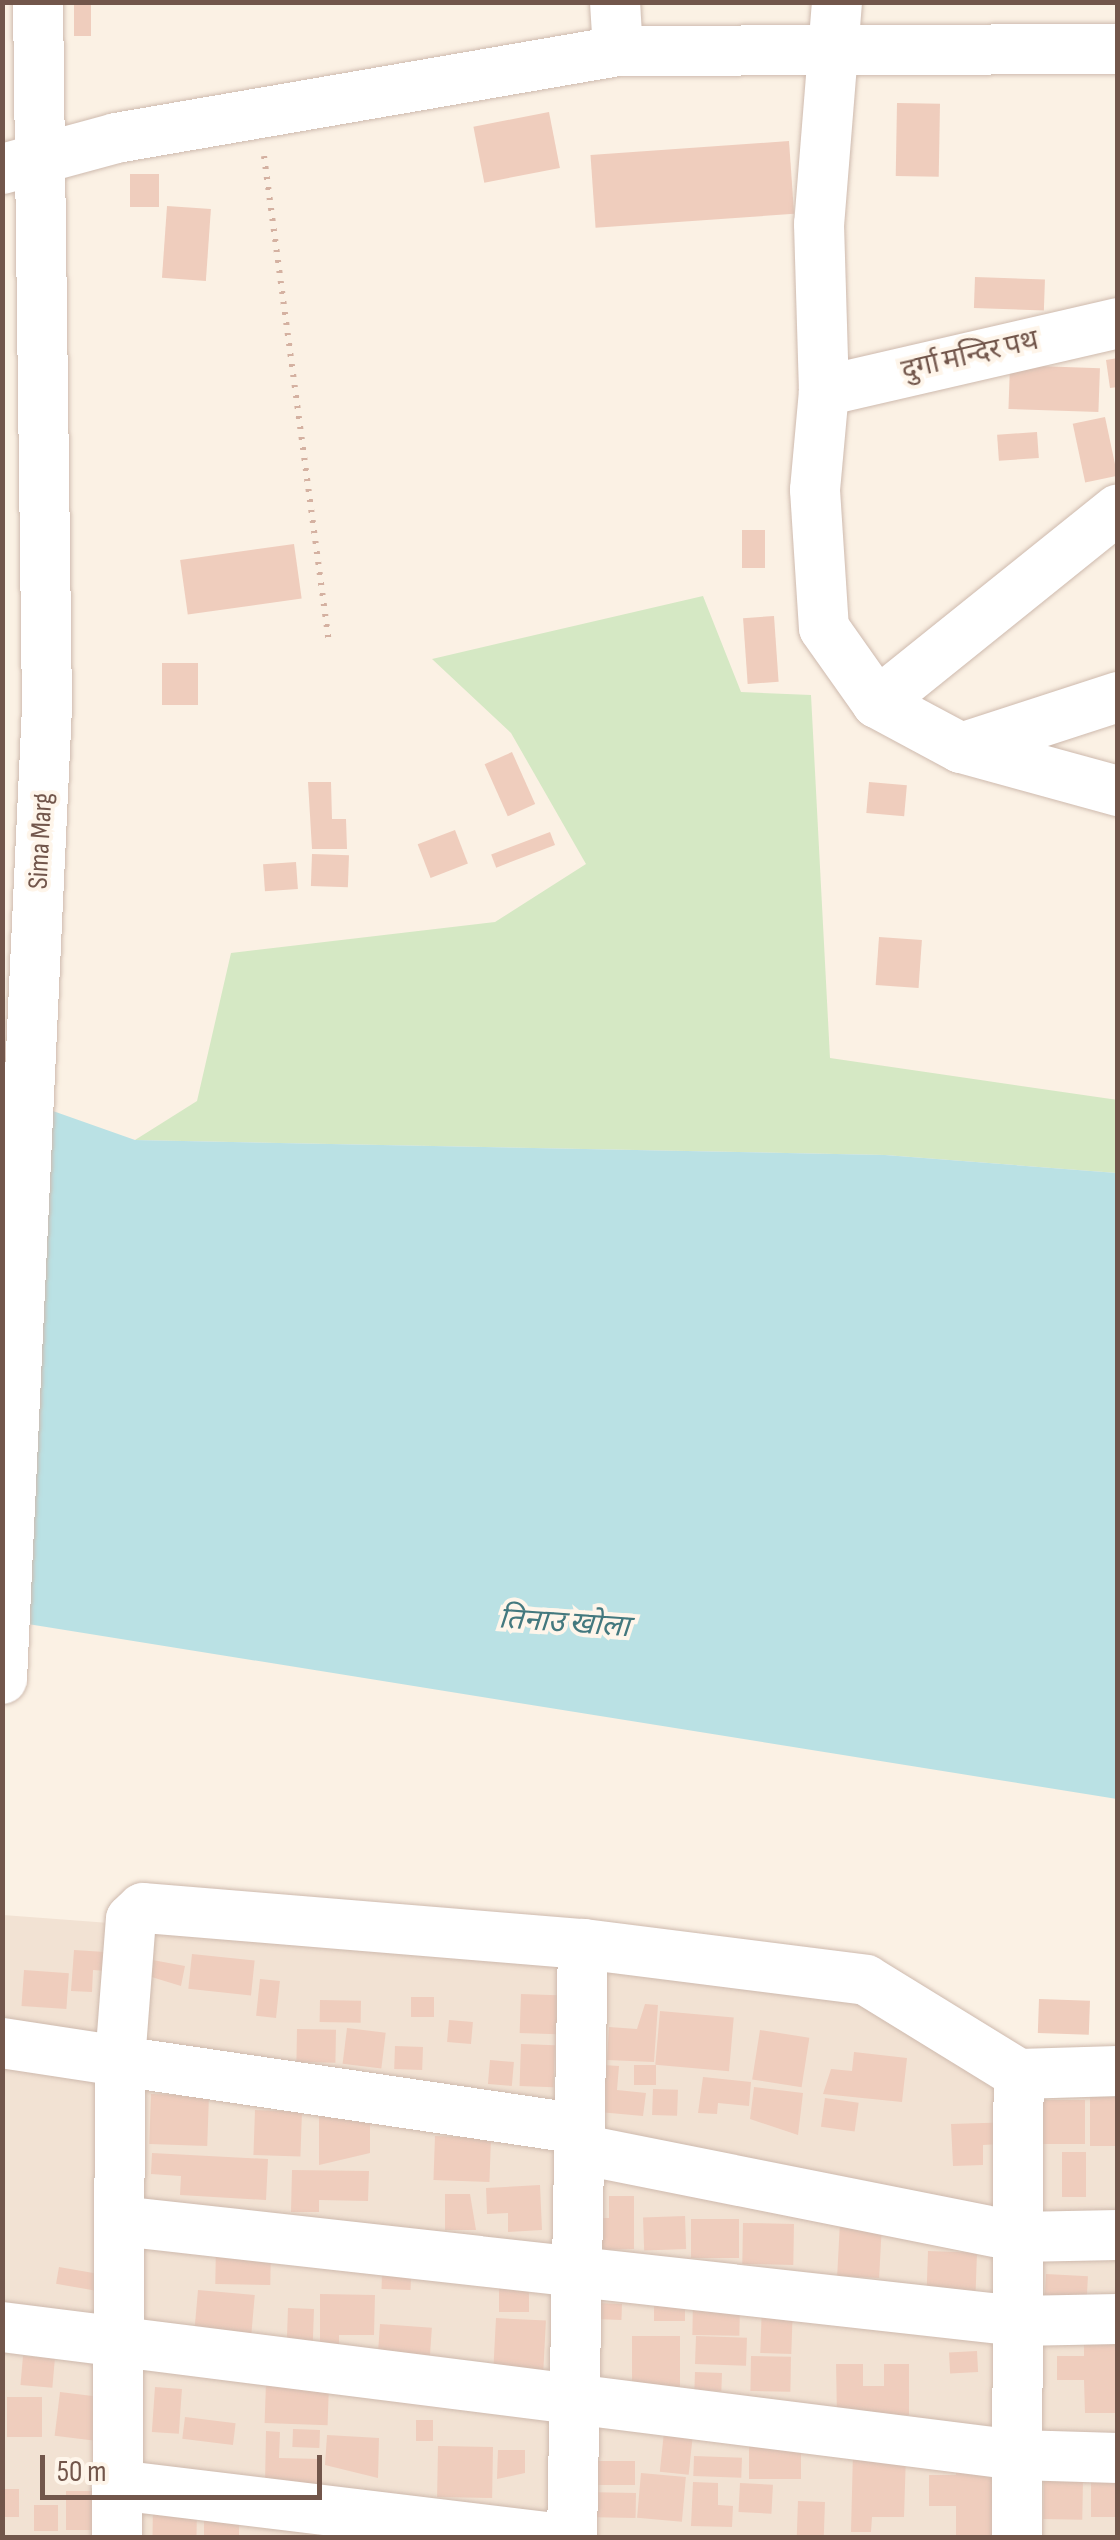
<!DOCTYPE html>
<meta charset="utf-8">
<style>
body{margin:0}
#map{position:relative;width:1120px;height:2540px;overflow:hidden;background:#fbf1e4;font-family:"Sofia Sans Condensed","Noto Sans Devanagari",sans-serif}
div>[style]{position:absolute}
.residential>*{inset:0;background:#f2e2d3}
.green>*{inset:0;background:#d5e8c4}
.water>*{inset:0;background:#bae1e4}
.building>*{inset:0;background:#efcdbd;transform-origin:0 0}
.path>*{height:6px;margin-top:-3px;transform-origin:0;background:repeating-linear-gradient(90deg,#d4b1a1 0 2.5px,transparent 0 10.5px)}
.roads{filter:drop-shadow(0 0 2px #cebaae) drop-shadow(0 0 2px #cebaae)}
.minor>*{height:50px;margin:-25px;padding:0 25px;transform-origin:25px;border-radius:25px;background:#fff}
span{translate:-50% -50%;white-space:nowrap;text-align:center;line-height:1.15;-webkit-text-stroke:8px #fef5ea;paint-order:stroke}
.street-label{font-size:28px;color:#72564b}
.water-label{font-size:30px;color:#43787e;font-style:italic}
.frame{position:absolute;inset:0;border:5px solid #72564b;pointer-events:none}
.scale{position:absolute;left:40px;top:2455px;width:282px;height:45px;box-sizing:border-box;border:5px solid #72564b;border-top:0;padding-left:12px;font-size:30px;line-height:35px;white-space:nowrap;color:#72564b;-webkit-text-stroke:8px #fef5ea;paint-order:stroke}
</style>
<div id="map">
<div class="residential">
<i style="clip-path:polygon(3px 1915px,866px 1980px,1019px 2073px,1117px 2071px,1117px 2537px,3px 2538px)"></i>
</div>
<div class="green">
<i style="clip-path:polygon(703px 596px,741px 692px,811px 695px,830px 1058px,1118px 1100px,1117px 1173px,885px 1155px,135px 1140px,197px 1101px,231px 953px,495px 922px,586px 864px,511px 733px,432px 659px)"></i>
</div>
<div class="water">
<i style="clip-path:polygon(2px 1093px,135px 1140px,885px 1155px,1117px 1173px,1117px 1799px,3px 1620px)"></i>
</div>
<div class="building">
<i style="left:74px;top:2px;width:17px;height:34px"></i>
<i style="left:897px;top:103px;width:43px;height:73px;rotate:1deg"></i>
<i style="left:549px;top:112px;width:57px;height:77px;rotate:79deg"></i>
<i style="left:789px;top:141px;width:73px;height:199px;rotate:86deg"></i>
<i style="left:130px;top:174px;width:29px;height:33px"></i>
<i style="left:167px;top:206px;width:44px;height:72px;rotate:4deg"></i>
<i style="left:975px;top:277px;width:70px;height:31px;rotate:2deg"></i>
<i style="clip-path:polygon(1118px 358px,1118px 387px,1110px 388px,1106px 360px)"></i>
<i style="left:1010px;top:365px;width:90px;height:44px;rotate:2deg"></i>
<i style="left:1105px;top:417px;width:60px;height:33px;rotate:78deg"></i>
<i style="left:1037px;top:432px;width:26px;height:40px;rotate:86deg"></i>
<i style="left:742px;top:530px;width:23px;height:38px"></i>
<i style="left:294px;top:544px;width:55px;height:115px;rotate:82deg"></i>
<i style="left:774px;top:616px;width:66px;height:31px;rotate:86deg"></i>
<i style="left:162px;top:663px;width:36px;height:42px"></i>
<i style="left:512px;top:752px;width:57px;height:30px;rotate:66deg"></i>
<i style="clip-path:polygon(308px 782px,331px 782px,332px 819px,346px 819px,347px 849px,312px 849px)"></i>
<i style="left:869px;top:782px;width:38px;height:31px;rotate:5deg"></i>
<i style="left:455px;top:830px;width:36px;height:40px;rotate:69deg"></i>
<i style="left:550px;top:832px;width:14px;height:63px;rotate:69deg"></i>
<i style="left:312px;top:854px;width:37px;height:32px;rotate:2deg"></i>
<i style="left:296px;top:862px;width:27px;height:33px;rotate:86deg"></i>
<i style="left:879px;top:937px;width:43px;height:48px;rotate:4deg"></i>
<i style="clip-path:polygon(74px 1950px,121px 1953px,120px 1972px,93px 1970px,92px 1992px,71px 1991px)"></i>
<i style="left:192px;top:1954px;width:63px;height:35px;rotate:6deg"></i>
<i style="clip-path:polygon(147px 1959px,185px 1966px,181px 1986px,145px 1975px)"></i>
<i style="left:24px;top:1970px;width:45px;height:36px;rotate:4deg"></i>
<i style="left:260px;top:1979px;width:20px;height:37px;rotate:6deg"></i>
<i style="left:521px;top:1994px;width:37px;height:39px;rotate:2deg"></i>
<i style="left:411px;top:1997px;width:23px;height:20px"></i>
<i style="left:1039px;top:1999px;width:51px;height:34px;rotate:2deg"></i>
<i style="left:320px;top:2000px;width:41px;height:22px;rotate:1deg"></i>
<i style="clip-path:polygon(645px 2004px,658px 2005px,654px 2062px,607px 2060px,609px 2027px,637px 2029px)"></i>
<i style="left:660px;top:2011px;width:74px;height:54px;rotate:5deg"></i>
<i style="left:449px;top:2020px;width:24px;height:22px;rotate:5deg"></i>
<i style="left:347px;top:2028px;width:39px;height:36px;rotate:7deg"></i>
<i style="left:297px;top:2029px;width:39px;height:33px;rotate:1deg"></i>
<i style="left:760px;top:2030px;width:50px;height:50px;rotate:9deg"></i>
<i style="left:521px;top:2044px;width:34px;height:42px;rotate:2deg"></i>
<i style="left:395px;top:2046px;width:28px;height:23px;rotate:2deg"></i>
<i style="clip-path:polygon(854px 2052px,907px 2058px,902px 2102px,823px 2094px,831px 2069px,852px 2071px)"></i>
<i style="left:490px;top:2060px;width:24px;height:24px;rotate:5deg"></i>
<i style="clip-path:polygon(603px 2065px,619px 2066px,617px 2090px,646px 2093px,643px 2116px,599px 2112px)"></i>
<i style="left:634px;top:2065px;width:22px;height:20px"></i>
<i style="clip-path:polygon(703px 2077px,751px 2082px,749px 2106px,718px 2103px,717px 2114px,698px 2113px)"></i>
<i style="clip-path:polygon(754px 2087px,803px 2093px,798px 2135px,750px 2119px)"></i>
<i style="left:653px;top:2089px;width:25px;height:26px;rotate:2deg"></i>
<i style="left:151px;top:2094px;width:58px;height:50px;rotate:2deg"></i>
<i style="left:1118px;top:2097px;width:49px;height:28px;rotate:90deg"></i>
<i style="left:825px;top:2098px;width:34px;height:29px;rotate:8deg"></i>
<i style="left:1042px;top:2100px;width:43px;height:44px"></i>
<i style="left:255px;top:2110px;width:47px;height:45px;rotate:2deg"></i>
<i style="clip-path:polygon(370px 2115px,370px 2153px,319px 2165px,319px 2116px)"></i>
<i style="clip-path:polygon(1016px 2122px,1000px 2144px,983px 2145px,983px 2165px,953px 2166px,951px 2124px)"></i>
<i style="left:435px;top:2136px;width:56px;height:44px;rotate:2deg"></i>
<i style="left:1062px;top:2152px;width:24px;height:45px"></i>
<i style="clip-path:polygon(152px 2153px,268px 2159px,266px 2200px,180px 2195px,181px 2176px,151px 2174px)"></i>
<i style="clip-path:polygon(292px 2170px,369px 2171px,368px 2201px,319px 2200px,319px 2212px,291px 2212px)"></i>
<i style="clip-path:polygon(540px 2185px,542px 2230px,508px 2232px,508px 2213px,487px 2214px,486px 2188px)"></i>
<i style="clip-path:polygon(445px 2194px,470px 2194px,476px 2230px,445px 2230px)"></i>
<i style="clip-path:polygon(609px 2196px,634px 2196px,634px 2249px,592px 2250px,591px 2218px,609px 2218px)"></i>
<i style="left:685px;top:2216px;width:33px;height:42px;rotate:88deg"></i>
<i style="left:691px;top:2219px;width:48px;height:39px"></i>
<i style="left:840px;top:2222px;width:42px;height:54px;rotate:3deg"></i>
<i style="left:743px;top:2223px;width:51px;height:41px;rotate:1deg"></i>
<i style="left:216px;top:2243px;width:55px;height:41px;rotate:1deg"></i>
<i style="left:928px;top:2251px;width:49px;height:38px;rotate:2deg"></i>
<i style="left:59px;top:2267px;width:42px;height:17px;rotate:10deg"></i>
<i style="left:499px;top:2269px;width:30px;height:43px"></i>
<i style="left:1046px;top:2274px;width:42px;height:28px;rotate:3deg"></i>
<i style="left:382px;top:2275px;width:29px;height:14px;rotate:2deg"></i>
<i style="left:198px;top:2290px;width:57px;height:46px;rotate:5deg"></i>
<i style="clip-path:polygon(320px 2294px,375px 2295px,374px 2335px,339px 2335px,339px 2347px,320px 2347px)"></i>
<i style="left:685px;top:2294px;width:27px;height:31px;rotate:90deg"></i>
<i style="left:693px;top:2299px;width:47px;height:36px;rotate:1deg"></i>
<i style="left:596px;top:2303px;width:26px;height:16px;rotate:2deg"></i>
<i style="left:762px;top:2304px;width:31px;height:49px;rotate:2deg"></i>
<i style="left:288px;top:2308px;width:26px;height:35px;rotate:2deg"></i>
<i style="left:496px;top:2318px;width:50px;height:51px;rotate:3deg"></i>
<i style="left:380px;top:2324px;width:52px;height:28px;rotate:4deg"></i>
<i style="clip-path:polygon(1084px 2335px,1111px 2335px,1118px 2350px,1118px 2413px,1085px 2413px,1084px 2380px,1057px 2380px,1057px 2356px,1084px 2356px)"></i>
<i style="left:632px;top:2336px;width:48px;height:51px"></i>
<i style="left:696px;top:2336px;width:51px;height:28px;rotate:2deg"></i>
<i style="left:977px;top:2351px;width:21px;height:28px;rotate:87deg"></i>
<i style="left:23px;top:2356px;width:32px;height:29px;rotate:5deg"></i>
<i style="left:751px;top:2356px;width:40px;height:35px;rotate:1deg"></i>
<i style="clip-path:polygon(836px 2364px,863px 2364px,863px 2386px,884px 2386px,884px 2364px,909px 2364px,909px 2415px,837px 2416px)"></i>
<i style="left:695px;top:2372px;width:27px;height:18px;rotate:2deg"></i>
<i style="left:266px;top:2383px;width:63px;height:40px;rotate:2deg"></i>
<i style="left:155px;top:2387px;width:27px;height:45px;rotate:4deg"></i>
<i style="left:60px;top:2392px;width:39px;height:44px;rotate:7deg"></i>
<i style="left:7px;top:2397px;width:35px;height:40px"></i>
<i style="left:185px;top:2417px;width:51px;height:22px;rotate:7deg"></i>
<i style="left:416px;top:2420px;width:17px;height:21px"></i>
<i style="left:293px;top:2429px;width:27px;height:18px;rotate:2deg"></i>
<i style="clip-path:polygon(266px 2431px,280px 2432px,279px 2458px,320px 2459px,319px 2487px,265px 2484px)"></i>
<i style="left:664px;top:2432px;width:29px;height:40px;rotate:6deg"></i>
<i style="clip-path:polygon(327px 2435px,379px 2438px,378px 2478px,325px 2465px)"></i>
<i style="left:749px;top:2436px;width:52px;height:43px"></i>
<i style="left:438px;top:2446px;width:55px;height:51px;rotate:1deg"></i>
<i style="clip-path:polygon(498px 2450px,525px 2450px,525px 2473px,497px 2479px)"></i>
<i style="clip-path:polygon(853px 2452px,906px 2454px,904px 2517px,872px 2517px,871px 2532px,851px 2532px)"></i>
<i style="left:694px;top:2456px;width:48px;height:20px;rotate:2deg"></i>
<i style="clip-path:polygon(956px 2460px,1002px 2460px,1002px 2538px,956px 2538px,956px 2506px,929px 2506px,929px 2475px,956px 2475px)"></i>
<i style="left:597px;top:2461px;width:38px;height:24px"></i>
<i style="left:641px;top:2473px;width:45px;height:45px;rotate:5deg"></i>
<i style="left:1044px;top:2477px;width:39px;height:42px;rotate:1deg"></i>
<i style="left:1091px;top:2477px;width:27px;height:40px"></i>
<i style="clip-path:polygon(693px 2482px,718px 2483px,718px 2505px,733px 2506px,732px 2527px,691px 2526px)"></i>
<i style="left:740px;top:2483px;width:33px;height:29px;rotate:3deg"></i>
<i style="left:2px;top:2489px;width:17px;height:28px"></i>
<i style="left:66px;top:2491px;width:42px;height:39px"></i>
<i style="left:585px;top:2492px;width:51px;height:25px;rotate:1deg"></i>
<i style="left:798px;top:2501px;width:27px;height:35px;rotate:2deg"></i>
<i style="left:34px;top:2505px;width:24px;height:26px"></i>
<i style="left:153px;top:2507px;width:44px;height:31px;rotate:1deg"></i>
<i style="left:204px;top:2508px;width:35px;height:30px"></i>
</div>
<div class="path">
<i style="left:264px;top:156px;width:491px;rotate:82.4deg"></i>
</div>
<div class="roads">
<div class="minor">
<i style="left:615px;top:2px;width:49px;rotate:86.5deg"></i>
<i style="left:837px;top:2px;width:223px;rotate:94.6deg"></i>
<i style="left:819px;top:224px;width:167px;rotate:88.3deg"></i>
<i style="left:824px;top:391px;width:99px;rotate:95.2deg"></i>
<i style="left:815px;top:490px;width:138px;rotate:86.3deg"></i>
<i style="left:824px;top:628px;width:92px;rotate:54.8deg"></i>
<i style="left:877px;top:703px;width:95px;rotate:28.2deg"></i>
<i style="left:961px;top:748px;width:163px;rotate:15.3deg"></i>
<i style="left:2px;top:169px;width:118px;rotate:-15.2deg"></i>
<i style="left:116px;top:138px;width:509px;rotate:-9.83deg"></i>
<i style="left:618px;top:51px;width:500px;rotate:-0.23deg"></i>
<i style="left:824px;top:391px;width:302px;rotate:-13deg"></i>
<i style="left:877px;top:703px;width:309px;rotate:-38.8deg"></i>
<i style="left:961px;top:748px;width:165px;rotate:-18deg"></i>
<i style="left:2px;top:1679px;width:973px;rotate:-87.35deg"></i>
<i style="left:47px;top:707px;width:705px;rotate:-90.73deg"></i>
<i style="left:2px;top:2043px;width:119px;rotate:8.7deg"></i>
<i style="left:120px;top:2061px;width:142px;rotate:-85.6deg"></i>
<i style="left:131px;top:1919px;width:16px;rotate:-43deg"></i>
<i style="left:143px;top:1908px;width:441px;rotate:4.7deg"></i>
<i style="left:583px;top:1944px;width:285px;rotate:7.2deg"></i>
<i style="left:866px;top:1980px;width:180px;rotate:31.6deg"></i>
<i style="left:1019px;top:2074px;width:99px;rotate:-1.7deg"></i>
<i style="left:579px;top:2149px;width:449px;rotate:11.3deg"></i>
<i style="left:1019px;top:2237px;width:99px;rotate:-1.2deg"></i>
<i style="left:120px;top:2221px;width:904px;rotate:6.35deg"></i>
<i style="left:1018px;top:2321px;width:100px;rotate:-1.1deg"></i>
<i style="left:2px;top:2327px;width:1023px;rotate:7.19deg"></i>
<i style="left:1017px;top:2455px;width:101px;rotate:1.7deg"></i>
<i style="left:117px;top:2485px;width:439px;rotate:6.9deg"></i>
<i style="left:117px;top:2538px;width:477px;rotate:-89.6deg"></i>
<i style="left:120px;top:2061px;width:464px;rotate:8.4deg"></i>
<i style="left:572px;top:2538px;width:594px;rotate:-88.94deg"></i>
<i style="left:1017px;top:2538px;width:464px;rotate:-89.8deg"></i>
</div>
</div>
<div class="street-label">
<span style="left:970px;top:356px;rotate:-13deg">दुर्गा मन्दिर पथ</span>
<span style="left:41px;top:841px;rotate:-87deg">Sima Marg</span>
</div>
<div class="water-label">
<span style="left:564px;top:1623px;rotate:4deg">तिनाउ खोला</span>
</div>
<div class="frame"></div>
<div class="scale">50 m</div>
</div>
